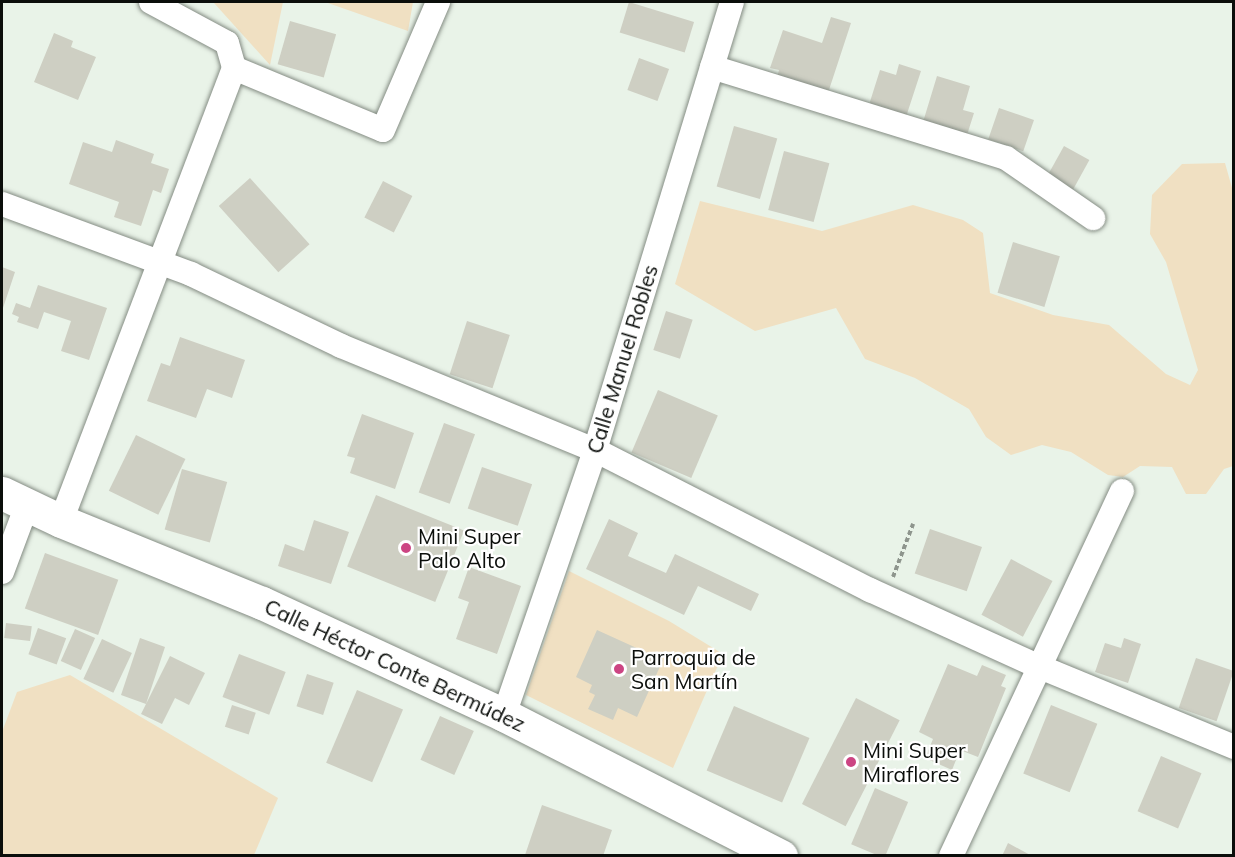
<!DOCTYPE html>
<meta charset="utf-8">
<style>
body{margin:0}
#map{position:relative;width:1235px;height:857px;overflow:hidden;background:#e9f3e8;font-family:Mulish,sans-serif}
div>[style]{position:absolute}
.green>*{inset:0;background:#f0e0c2}
.building>*{inset:0;background:#cecfc3;transform-origin:0 0}
.path>*{height:4px;margin-top:-2px;transform-origin:0;background:repeating-linear-gradient(90deg,#8e958d 0 4.5px,transparent 0 7.5px)}
.roads{filter:drop-shadow(0 0 2px #848c83) drop-shadow(0 0 2px #848c83)}
.street>*{height:24px;margin:-12px;padding:0 12px;transform-origin:12px;border-radius:12px;background:#fff}
.secondary>*{height:33px;margin:-16.5px;padding:0 16.5px;transform-origin:16.5px;border-radius:16.5px;background:#fff}
.dots>*{width:16px;height:16px;translate:-50% -50%;box-sizing:border-box;border:3px solid #fff;border-radius:50%}
span{translate:-50% -50%;white-space:nowrap;text-align:center;line-height:1.15;-webkit-text-stroke:4.5px #fff;paint-order:stroke}
.street-label{font-size:21px;color:#0b0e0b}
.poi-label{font-size:21px;color:#0b0e0b}
.left{translate:0 -50%;text-align:left}
.frame{position:absolute;inset:0;border:3px solid #0b0e0b;pointer-events:none}
</style>
<div id="map">
<div class="green">
<i style="clip-path:polygon(214px 2px,283px 2px,270px 65px,214px 3px)"></i>
<i style="clip-path:polygon(325px 2px,413px 2px,408px 31px)"></i>
<i style="clip-path:polygon(1225px 163px,1234px 195px,1233px 466px,1224px 469px,1206px 494px,1186px 494px,1172px 467px,1140px 466px,1123px 477px,1108px 475px,1071px 452px,1042px 445px,1011px 455px,986px 437px,969px 409px,915px 378px,865px 359px,836px 308px,755px 331px,675px 284px,700px 201px,822px 231px,913px 205px,963px 220px,983px 233px,990px 293px,1053px 315px,1109px 325px,1166px 374px,1190px 385px,1198px 370px,1166px 262px,1150px 234px,1152px 195px,1182px 164px)"></i>
<i style="clip-path:polygon(569px 571px,669px 621px,723px 654px,673px 768px,526px 695px)"></i>
<i style="clip-path:polygon(70px 675px,278px 798px,254px 855px,2px 855px,2px 732px,17px 692px)"></i>
</div>
<div class="building">
<i style="left:629px;top:2px;width:68px;height:32px;rotate:17deg"></i>
<i style="clip-path:polygon(831px 17px,851px 23px,826px 99px,776px 82px,779px 70px,770px 68px,783px 30px,822px 43px)"></i>
<i style="left:290px;top:21px;width:48px;height:45px;rotate:16deg"></i>
<i style="clip-path:polygon(54px 33px,73px 41px,71px 47px,96px 57px,78px 100px,34px 82px)"></i>
<i style="left:639px;top:58px;width:32px;height:34px;rotate:20deg"></i>
<i style="clip-path:polygon(899px 64px,921px 71px,905px 120px,868px 108px,880px 70px,896px 75px)"></i>
<i style="clip-path:polygon(937px 76px,970px 86px,963px 110px,974px 113px,967px 135px,923px 122px)"></i>
<i style="left:999px;top:108px;width:37px;height:33px;rotate:19deg"></i>
<i style="left:734px;top:126px;width:45px;height:63px;rotate:16deg"></i>
<i style="clip-path:polygon(116px 140px,154px 154px,151px 163px,169px 169px,161px 193px,153px 190px,141px 226px,114px 217px,119px 202px,69px 184px,83px 142px,112px 152px)"></i>
<i style="left:1064px;top:146px;width:29px;height:37px;rotate:29deg"></i>
<i style="left:784px;top:151px;width:47px;height:61px;rotate:15deg"></i>
<i style="left:250px;top:178px;width:89px;height:42px;rotate:48deg"></i>
<i style="left:383px;top:181px;width:33px;height:41px;rotate:27deg"></i>
<i style="left:1013px;top:242px;width:49px;height:53px;rotate:17deg"></i>
<i style="clip-path:polygon(2px 267px,15px 272px,2px 311px)"></i>
<i style="clip-path:polygon(38px 285px,107px 308px,89px 360px,61px 351px,71px 321px,44px 312px,38px 329px,17px 322px,19px 317px,12px 314px,16px 303px,30px 308px)"></i>
<i style="left:666px;top:311px;width:28px;height:41px;rotate:18deg"></i>
<i style="left:467px;top:321px;width:45px;height:56px;rotate:18deg"></i>
<i style="clip-path:polygon(180px 337px,245px 360px,232px 398px,207px 389px,196px 418px,147px 401px,161px 363px,170px 366px)"></i>
<i style="left:658px;top:390px;width:65px;height:68px;rotate:23deg"></i>
<i style="clip-path:polygon(362px 414px,414px 433px,395px 489px,350px 473px,355px 458px,347px 456px)"></i>
<i style="left:444px;top:423px;width:33px;height:74px;rotate:20deg"></i>
<i style="left:136px;top:435px;width:55px;height:62px;rotate:26deg"></i>
<i style="left:482px;top:467px;width:53px;height:44px;rotate:19deg"></i>
<i style="left:182px;top:469px;width:47px;height:63px;rotate:16deg"></i>
<i style="left:376px;top:495px;width:95px;height:77px;rotate:22deg"></i>
<i style="clip-path:polygon(609px 519px,638px 533px,628px 556px,666px 573px,675px 554px,759px 594px,751px 611px,698px 586px,684px 615px,586px 569px)"></i>
<i style="clip-path:polygon(314px 520px,349px 532px,331px 584px,278px 566px,285px 544px,304px 551px)"></i>
<i style="left:930px;top:529px;width:55px;height:47px;rotate:19deg"></i>
<i style="left:45px;top:553px;width:78px;height:59px;rotate:20deg"></i>
<i style="left:1011px;top:559px;width:47px;height:63px;rotate:28deg"></i>
<i style="clip-path:polygon(469px 567px,521px 586px,497px 654px,456px 639px,469px 602px,458px 598px)"></i>
<i style="left:6px;top:623px;width:26px;height:15px;rotate:7deg"></i>
<i style="left:38px;top:628px;width:30px;height:28px;rotate:20deg"></i>
<i style="left:75px;top:629px;width:22px;height:35px;rotate:24deg"></i>
<i style="clip-path:polygon(597px 630px,663px 660px,637px 717px,618px 708px,613px 720px,588px 709px,595px 695px,589px 692px,592px 685px,576px 677px)"></i>
<i style="clip-path:polygon(140px 638px,165px 647px,146px 704px,170px 656px,205px 673px,189px 705px,175px 698px,162px 724px,141px 714px,146px 704px,121px 695px)"></i>
<i style="clip-path:polygon(1124px 638px,1141px 644px,1128px 683px,1095px 672px,1105px 643px,1121px 648px)"></i>
<i style="left:102px;top:639px;width:33px;height:44px;rotate:25deg"></i>
<i style="left:239px;top:654px;width:50px;height:46px;rotate:21deg"></i>
<i style="left:1196px;top:658px;width:40px;height:53px;rotate:19deg"></i>
<i style="clip-path:polygon(948px 664px,977px 676px,982px 665px,1006px 675px,1001px 686px,1006px 688px,978px 757px,960px 750px,952px 770px,925px 758px,933px 739px,919px 732px)"></i>
<i style="left:307px;top:674px;width:28px;height:34px;rotate:18deg"></i>
<i style="left:357px;top:690px;width:50px;height:79px;rotate:23deg"></i>
<i style="left:856px;top:698px;width:49px;height:119px;rotate:27deg"></i>
<i style="left:232px;top:705px;width:25px;height:23px;rotate:18deg"></i>
<i style="left:1051px;top:705px;width:50px;height:74px;rotate:22deg"></i>
<i style="left:734px;top:706px;width:82px;height:70px;rotate:23deg"></i>
<i style="left:440px;top:716px;width:37px;height:48px;rotate:24deg"></i>
<i style="left:1161px;top:756px;width:44px;height:60px;rotate:23deg"></i>
<i style="left:875px;top:788px;width:36px;height:61px;rotate:23deg"></i>
<i style="clip-path:polygon(542px 805px,612px 830px,603px 856px,525px 855px)"></i>
<i style="clip-path:polygon(1008px 843px,1032px 856px,1002px 856px)"></i>
</div>
<div class="path">
<i style="left:893px;top:577px;width:57px;rotate:-69.3deg"></i>
</div>
<div class="roads">
<div class="street">
<i style="left:151px;top:2px;width:86px;rotate:28.3deg"></i>
<i style="left:227px;top:43px;width:26px;rotate:74deg"></i>
<i style="left:712px;top:67px;width:308px;rotate:17.2deg"></i>
<i style="left:1006px;top:158px;width:106px;rotate:34.6deg"></i>
<i style="left:234px;top:68px;width:161px;rotate:22.6deg"></i>
<i style="left:383px;top:130px;width:139px;rotate:-66.7deg"></i>
<i style="left:2px;top:204px;width:202px;rotate:20.3deg"></i>
<i style="left:191px;top:274px;width:166px;rotate:25.6deg"></i>
<i style="left:341px;top:346px;width:274px;rotate:22.3deg"></i>
<i style="left:595px;top:450px;width:309px;rotate:27deg"></i>
<i style="left:870px;top:590px;width:187px;rotate:24.4deg"></i>
<i style="left:1040px;top:667px;width:210px;rotate:22.4deg"></i>
<i style="left:61px;top:521px;width:485px;rotate:-69.1deg"></i>
<i style="left:2px;top:572px;width:72px;rotate:-69.5deg"></i>
<i style="left:504px;top:715px;width:280px;rotate:-71deg"></i>
<i style="left:595px;top:450px;width:468px;rotate:-73deg"></i>
<i style="left:951px;top:856px;width:403px;rotate:-64.9deg"></i>
</div>
<div class="secondary">
<i style="left:2px;top:493px;width:65px;rotate:25.4deg"></i>
<i style="left:61px;top:521px;width:217px;rotate:22.2deg"></i>
<i style="left:262px;top:603px;width:267px;rotate:24.8deg"></i>
<i style="left:504px;top:715px;width:311px;rotate:27deg"></i>
</div>
</div>
<div class="dots">
<i style="left:406px;top:548px;background:#cc4583"></i>
<i style="left:619px;top:669px;background:#cc4583"></i>
<i style="left:851px;top:762px;background:#cc4583"></i>
</div>
<div class="street-label">
<span style="left:622px;top:359px;rotate:-73deg">Calle Manuel Robles</span>
<span style="left:395px;top:665px;rotate:25deg">Calle Héctor Conte Bermúdez</span>
</div>
<div class="poi-label">
<span class="left" style="left:418px;top:548px">Mini Super<br>Palo Alto</span>
<span class="left" style="left:631px;top:669px">Parroquia de<br>San Martín</span>
<span class="left" style="left:863px;top:762px">Mini Super<br>Miraflores</span>
</div>
<div class="frame"></div>
</div>
